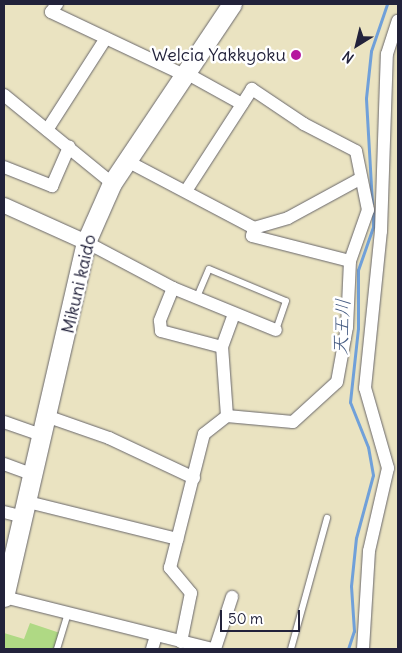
<!DOCTYPE html>
<meta charset="utf-8">
<style>
body{margin:0}
#map{position:relative;width:402px;height:653px;overflow:hidden;background:#eae3c1;font-family:Delius,"Klee One",sans-serif}
div>[style]{position:absolute}
.green>*{inset:0;background:#afd984}
.stream>*{height:3px;margin:-1.5px;padding:0 1.5px;transform-origin:1.5px;border-radius:1.5px;background:#70a0d9}
.roads{filter:drop-shadow(0 0 1px #68666a) drop-shadow(0 0 1px #68666a)}
.service>*{height:6px;margin:-3px;padding:0 3px;transform-origin:3px;border-radius:3px;background:#fff}
.minor>*{height:12px;margin:-6px;padding:0 6px;transform-origin:6px;border-radius:6px;background:#fff}
.tertiary>*{height:15px;margin:-7.5px;padding:0 7.5px;transform-origin:7.5px;border-radius:7.5px;background:#fff}
.primary>*{height:19px;margin:-9.5px;padding:0 9.5px;transform-origin:9.5px;border-radius:9.5px;background:#fff}
.dots>*{width:14px;height:14px;translate:-50% -50%;box-sizing:border-box;border:2px solid #fff;border-radius:50%}
span{translate:-50% -50%;white-space:nowrap;text-align:center;line-height:1.15;-webkit-text-stroke:5px #fff;paint-order:stroke}
.poi-label{font-size:18px;color:#22223b}
.right{translate:-100% -50%;text-align:right}
.street-label{font-size:18px;color:#22223b}
.water-label{font-size:19px;color:#455b82;font-style:italic}
.frame{position:absolute;inset:0;border:5px solid #22223b;pointer-events:none}
.north{position:absolute;left:332px;top:20px;width:50px;height:50px;-webkit-text-stroke:4px #fff;paint-order:stroke;rotate:216deg;font-size:14px;font-weight:700;line-height:20px;text-align:center;color:#22223b}
.north::after{content:'';display:block;margin:auto;width:18px;height:22px;background:#22223b;clip-path:polygon(50% 0,100% 100%,50% 72%,0 100%)}
.scale{position:absolute;left:220px;top:610px;width:80px;height:22px;box-sizing:border-box;border:2px solid #22223b;border-top:0;padding-left:6px;font-size:15px;line-height:18px;white-space:nowrap;color:#22223b;-webkit-text-stroke:4px #fff;paint-order:stroke}
</style>
<div id="map">
<div class="green">
<i style="clip-path:polygon(30px 623px,60px 633px,54px 649px,4px 649px,4px 633px,24px 639px)"></i>
</div>
<div class="stream">
<i style="left:372px;top:203px;width:105px;rotate:-93.3deg"></i>
<i style="left:366px;top:98px;width:47px;rotate:-83.9deg"></i>
<i style="left:371px;top:51px;width:50px;rotate:-71.2deg"></i>
<i style="left:348px;top:649px;width:19px;rotate:-72deg"></i>
<i style="left:354px;top:631px;width:45px;rotate:-93.8deg"></i>
<i style="left:351px;top:586px;width:48px;rotate:-84.1deg"></i>
<i style="left:356px;top:538px;width:65px;rotate:-74.9deg"></i>
<i style="left:373px;top:475px;width:28px;rotate:-100deg"></i>
<i style="left:368px;top:447px;width:48px;rotate:-111.8deg"></i>
<i style="left:350px;top:402px;width:74px;rotate:-83.8deg"></i>
<i style="left:358px;top:328px;width:58px;rotate:-90deg"></i>
<i style="left:358px;top:270px;width:46px;rotate:-70.8deg"></i>
<i style="left:373px;top:227px;width:16px;rotate:-90deg"></i>
</div>
<div class="roads">
<div class="service">
<i style="left:197px;top:297px;width:30px;rotate:-67deg"></i>
<i style="left:209px;top:269px;width:83px;rotate:22.6deg"></i>
<i style="left:286px;top:301px;width:31px;rotate:109deg"></i>
<i style="left:57px;top:649px;width:37px;rotate:-73deg"></i>
<i style="left:291px;top:649px;width:136px;rotate:-74.6deg"></i>
</div>
<div class="minor">
<i style="left:57px;top:4px;width:10px;rotate:127deg"></i>
<i style="left:51px;top:12px;width:147px;rotate:25.3deg"></i>
<i style="left:186px;top:73px;width:64px;rotate:29deg"></i>
<i style="left:4px;top:95px;width:139px;rotate:39.2deg"></i>
<i style="left:47px;top:130px;width:109px;rotate:-57.3deg"></i>
<i style="left:127px;top:161px;width:144px;rotate:27.8deg"></i>
<i style="left:254px;top:228px;width:35px;rotate:-16deg"></i>
<i style="left:288px;top:218px;width:80px;rotate:-28.5deg"></i>
<i style="left:4px;top:167px;width:52px;rotate:21.6deg"></i>
<i style="left:52px;top:186px;width:43px;rotate:-66.4deg"></i>
<i style="left:254px;top:228px;width:8px;rotate:104deg"></i>
<i style="left:252px;top:236px;width:101px;rotate:14.3deg"></i>
<i style="left:86px;top:242px;width:98px;rotate:27.9deg"></i>
<i style="left:173px;top:288px;width:111px;rotate:22.2deg"></i>
<i style="left:173px;top:288px;width:35px;rotate:112deg"></i>
<i style="left:160px;top:321px;width:10px;rotate:84deg"></i>
<i style="left:161px;top:331px;width:63px;rotate:14.7deg"></i>
<i style="left:227px;top:416px;width:69px;rotate:-94.1deg"></i>
<i style="left:222px;top:347px;width:35px;rotate:-70deg"></i>
<i style="left:49px;top:417px;width:64px;rotate:19.3deg"></i>
<i style="left:109px;top:438px;width:94px;rotate:25.2deg"></i>
<i style="left:4px;top:422px;width:42px;rotate:19.3deg"></i>
<i style="left:4px;top:464px;width:33px;rotate:20deg"></i>
<i style="left:28px;top:502px;width:154px;rotate:13.9deg"></i>
<i style="left:4px;top:512px;width:21px;rotate:14deg"></i>
<i style="left:4px;top:597px;width:215px;rotate:14deg"></i>
<i style="left:181px;top:642px;width:50px;rotate:-78.5deg"></i>
<i style="left:191px;top:593px;width:33px;rotate:-130deg"></i>
<i style="left:170px;top:568px;width:138px;rotate:-75.8deg"></i>
<i style="left:204px;top:434px;width:29px;rotate:-38deg"></i>
<i style="left:227px;top:416px;width:66px;rotate:5.2deg"></i>
<i style="left:293px;top:422px;width:59px;rotate:-42.3deg"></i>
<i style="left:337px;top:382px;width:56px;rotate:-79.7deg"></i>
<i style="left:347px;top:327px;width:66px;rotate:-87.4deg"></i>
<i style="left:350px;top:261px;width:54px;rotate:-70.6deg"></i>
<i style="left:368px;top:210px;width:60px;rotate:-101.5deg"></i>
<i style="left:356px;top:151px;width:59px;rotate:-152.6deg"></i>
<i style="left:304px;top:124px;width:63px;rotate:-146.1deg"></i>
<i style="left:252px;top:89px;width:121px;rotate:122.9deg"></i>
<i style="left:152px;top:649px;width:14px;rotate:-73deg"></i>
<i style="left:215px;top:649px;width:55px;rotate:-71.9deg"></i>
<i style="left:363px;top:649px;width:98px;rotate:-86.5deg"></i>
<i style="left:369px;top:551px;width:85px;rotate:-77.1deg"></i>
<i style="left:388px;top:468px;width:83px;rotate:-106deg"></i>
<i style="left:365px;top:388px;width:158px;rotate:-84.2deg"></i>
<i style="left:381px;top:231px;width:177px;rotate:-88.1deg"></i>
<i style="left:387px;top:54px;width:35px;rotate:-72deg"></i>
</div>
<div class="tertiary">
<i style="left:4px;top:205px;width:90px;rotate:24.3deg"></i>
</div>
<div class="primary">
<i style="left:4px;top:597px;width:364px;rotate:-77deg"></i>
<i style="left:86px;top:242px;width:64px;rotate:-66.2deg"></i>
<i style="left:112px;top:183px;width:216px;rotate:-56.2deg"></i>
</div>
</div>
<div class="dots">
<i style="left:296px;top:55px;background:#b5179e"></i>
</div>
<div class="poi-label">
<span class="right" style="left:286px;top:55px">Welcia Yakkyoku</span>
</div>
<div class="street-label">
<span style="left:79px;top:284px;rotate:-77deg">Mikuni kaido</span>
</div>
<div class="water-label">
<span style="left:342px;top:327px;rotate:-87deg">天王川</span>
</div>
<div class="frame"></div>
<div class="north">N</div>
<div class="scale">50 m</div>
</div>
